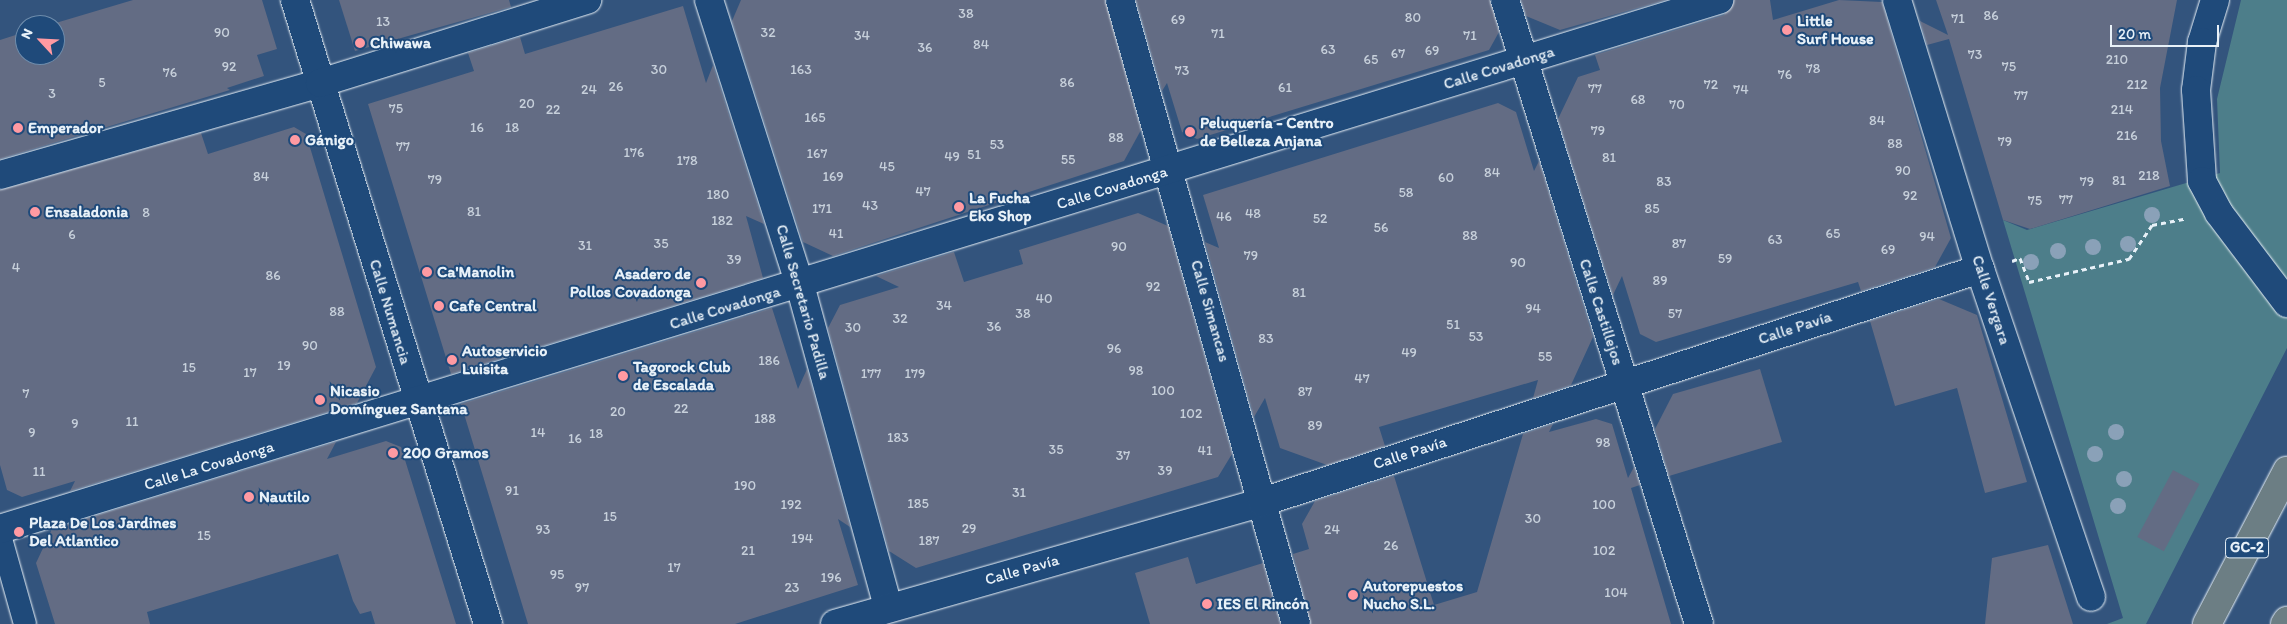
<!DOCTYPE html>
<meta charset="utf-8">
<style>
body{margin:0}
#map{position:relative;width:2287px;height:624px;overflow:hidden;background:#33547d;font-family:Itim,sans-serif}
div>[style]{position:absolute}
.green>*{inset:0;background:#4d7e8a}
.building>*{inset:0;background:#636c84;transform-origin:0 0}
.path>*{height:3px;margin-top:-1.5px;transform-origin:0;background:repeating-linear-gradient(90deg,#e8f1f8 0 5px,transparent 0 9px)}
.roads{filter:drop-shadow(0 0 1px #e8f1f8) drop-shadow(0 0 1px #e8f1f8)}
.pedestrian>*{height:22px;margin:-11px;padding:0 11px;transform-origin:11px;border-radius:11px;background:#1f4a7a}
.minor>*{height:28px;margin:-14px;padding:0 14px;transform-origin:14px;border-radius:14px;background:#1f4a7a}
.tertiary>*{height:28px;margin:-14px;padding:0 14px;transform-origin:14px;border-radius:14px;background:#1f4a7a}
.trunk>*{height:28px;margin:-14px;padding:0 14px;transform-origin:14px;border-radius:14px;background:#6c7e84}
.trees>*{width:16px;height:16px;margin:-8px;border-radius:50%;background:#8aa1b8}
.dots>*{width:14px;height:14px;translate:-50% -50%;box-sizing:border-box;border:2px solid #1f4a7a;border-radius:50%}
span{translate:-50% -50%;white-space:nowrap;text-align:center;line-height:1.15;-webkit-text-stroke:4px #1f4a7a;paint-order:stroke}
.number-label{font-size:14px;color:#c7d0db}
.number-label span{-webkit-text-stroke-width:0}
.shield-label span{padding:1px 4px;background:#1f4a7a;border:1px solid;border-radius:4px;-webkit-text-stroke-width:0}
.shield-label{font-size:15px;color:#e8f1f8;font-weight:700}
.poi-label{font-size:16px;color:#e8f1f8;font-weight:700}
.left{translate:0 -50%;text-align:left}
.right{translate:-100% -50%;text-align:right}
.street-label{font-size:16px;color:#e8f1f8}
.north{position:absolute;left:15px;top:15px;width:50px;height:50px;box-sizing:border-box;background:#1f4a7a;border:1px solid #6f8dac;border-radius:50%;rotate:295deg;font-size:14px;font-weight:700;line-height:20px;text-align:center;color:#e8f1f8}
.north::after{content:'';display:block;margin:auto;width:18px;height:22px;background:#ff9aa2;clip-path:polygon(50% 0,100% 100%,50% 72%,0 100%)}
.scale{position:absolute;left:2110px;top:25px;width:109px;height:22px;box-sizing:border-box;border:2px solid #e8f1f8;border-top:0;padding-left:6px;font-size:15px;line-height:18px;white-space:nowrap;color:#e8f1f8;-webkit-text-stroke:4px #1f4a7a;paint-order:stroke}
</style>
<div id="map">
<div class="green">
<i style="clip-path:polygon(2241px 0,2287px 0,2287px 348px,2146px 624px,2107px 624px,2123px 618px,2003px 220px,2027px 230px,2220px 173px,2217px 99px)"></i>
</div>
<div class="building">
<i style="clip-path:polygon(133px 0,262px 0,277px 49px,257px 55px,264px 76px,227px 88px,230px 90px,0 159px,0 40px,25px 32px,25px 55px,55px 55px,55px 25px,49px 25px)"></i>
<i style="clip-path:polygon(339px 0,509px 0,511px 7px,355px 51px)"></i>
<i style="clip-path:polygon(741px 0,1105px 0,1141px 130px,1124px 161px,833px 256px,803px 242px,732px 21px)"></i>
<i style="clip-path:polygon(1136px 0,1490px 0,1499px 32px,1489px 50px,1197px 139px,1182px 132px,1167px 83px,1162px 91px)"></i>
<i style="clip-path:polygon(1521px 0,1666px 0,1560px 30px,1526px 16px)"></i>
<i style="clip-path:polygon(1734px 0,1770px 0,1773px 20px,1839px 0,1882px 2px,1951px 238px,1935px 267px,1861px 291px,1858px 282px,1656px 342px,1640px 334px,1622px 276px,1613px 295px,1558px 119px,1578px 77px,1600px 70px,1595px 55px,1724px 15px)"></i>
<i style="clip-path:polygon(1936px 0,2177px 0,2160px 88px,2161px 141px,2170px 186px,2030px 229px,2003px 220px,1949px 39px,1927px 45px,1920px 21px,1948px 35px)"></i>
<i style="clip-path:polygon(683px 6px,706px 83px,713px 65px,764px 224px,746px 216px,763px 278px,451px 374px,368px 104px,474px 71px,468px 53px,520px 37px,525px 54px)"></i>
<i style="clip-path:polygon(1498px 103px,1516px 112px,1534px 171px,1539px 161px,1593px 337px,1571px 385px,1533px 398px,1538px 380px,1379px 427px,1385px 446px,1327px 465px,1280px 448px,1265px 398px,1254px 417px,1205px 242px,1219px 248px,1203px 195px)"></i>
<i style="clip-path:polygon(294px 127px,306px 134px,376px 367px,357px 403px,70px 491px,75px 481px,22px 497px,7px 490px,0 465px,0 190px,201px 133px,208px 154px)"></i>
<i style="clip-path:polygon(1138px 213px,1168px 226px,1232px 454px,1218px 477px,916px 568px,889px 551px,828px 328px,840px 305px,899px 287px,876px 276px,954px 252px,964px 282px,1023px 264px,1019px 250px)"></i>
<i style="clip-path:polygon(1939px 299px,1977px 315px,2027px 482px,1985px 493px,1957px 388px,1895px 406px,1870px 321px)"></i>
<i style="clip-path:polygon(772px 308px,798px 389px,807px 369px,850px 527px,838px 519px,858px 585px,735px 624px,528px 624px,461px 404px)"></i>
<i style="clip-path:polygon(1760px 369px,1782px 442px,1669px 476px,1655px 429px,1673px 394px)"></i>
<i style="clip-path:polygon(1596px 419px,1612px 424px,1628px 478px,1634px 467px,1640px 485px,1631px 488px,1671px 624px,1311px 624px,1293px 554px,1309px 549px,1302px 524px,1315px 501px,1394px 476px,1434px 605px,1477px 592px,1523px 434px,1553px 424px,1549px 432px)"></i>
<i style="clip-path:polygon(386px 441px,401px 447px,456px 624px,375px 624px,371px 611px,360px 614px,353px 601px,338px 554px,147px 612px,150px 624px,55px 624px,36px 563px,52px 529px,336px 442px,327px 459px)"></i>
<i style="left:2173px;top:470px;width:30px;height:76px;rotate:28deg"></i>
<i style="clip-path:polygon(2048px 545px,2073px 624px,1985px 624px,1992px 558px)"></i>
<i style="clip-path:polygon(1188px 557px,1196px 584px,1263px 563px,1280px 624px,1150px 624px,1135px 573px)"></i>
</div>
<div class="path">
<i style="left:2012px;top:261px;width:9px;rotate:-21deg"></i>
<i style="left:2020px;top:258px;width:26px;rotate:69deg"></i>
<i style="left:2029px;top:282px;width:103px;rotate:-13deg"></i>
<i style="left:2129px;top:259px;width:41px;rotate:-55.9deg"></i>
<i style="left:2152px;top:225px;width:33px;rotate:-11deg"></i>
</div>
<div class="roads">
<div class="pedestrian">
<i style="left:0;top:535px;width:92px;rotate:74.3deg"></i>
</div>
<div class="minor">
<i style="left:295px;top:0;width:653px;rotate:72.81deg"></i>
<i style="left:709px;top:0;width:299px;rotate:72.3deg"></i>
<i style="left:800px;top:285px;width:334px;rotate:74.7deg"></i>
<i style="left:1120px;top:0;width:648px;rotate:74.25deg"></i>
<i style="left:1897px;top:0;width:282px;rotate:72.9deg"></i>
<i style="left:1980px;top:269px;width:346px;rotate:71.3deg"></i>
<i style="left:0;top:175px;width:333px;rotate:-16deg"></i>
<i style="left:320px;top:83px;width:280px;rotate:-17.3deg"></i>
<i style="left:0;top:529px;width:1799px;rotate:-17.11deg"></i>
<i style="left:835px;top:624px;width:444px;rotate:-15.9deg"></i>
<i style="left:1262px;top:502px;width:755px;rotate:-17.98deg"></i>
</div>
<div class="tertiary">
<i style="left:1505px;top:0;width:653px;rotate:72.73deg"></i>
<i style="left:2215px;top:0;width:44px;rotate:107.2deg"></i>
<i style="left:2202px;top:42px;width:48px;rotate:97.1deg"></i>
<i style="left:2196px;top:90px;width:91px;rotate:86.2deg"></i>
<i style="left:2202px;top:181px;width:36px;rotate:62deg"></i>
<i style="left:2219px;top:213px;width:113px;rotate:52.9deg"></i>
</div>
<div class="trunk">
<i style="left:2207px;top:624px;width:173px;rotate:-62.4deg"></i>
<i style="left:2285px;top:624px;width:4px;rotate:-56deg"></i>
</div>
</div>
<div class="trees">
<i style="left:2152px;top:215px"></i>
<i style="left:2128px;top:244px"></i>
<i style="left:2093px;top:247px"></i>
<i style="left:2058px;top:251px"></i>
<i style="left:2031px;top:262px"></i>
<i style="left:2116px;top:432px"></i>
<i style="left:2095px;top:454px"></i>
<i style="left:2124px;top:479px"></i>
<i style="left:2118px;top:506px"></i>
</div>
<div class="dots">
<i style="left:1787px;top:30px;background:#ff9aa2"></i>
<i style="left:360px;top:43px;background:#ff9aa2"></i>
<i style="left:18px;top:128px;background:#ff9aa2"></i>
<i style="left:1190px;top:132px;background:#ff9aa2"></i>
<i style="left:295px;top:140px;background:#ff9aa2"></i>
<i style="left:959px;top:207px;background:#ff9aa2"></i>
<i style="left:35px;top:212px;background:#ff9aa2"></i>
<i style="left:427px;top:272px;background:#ff9aa2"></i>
<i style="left:701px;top:283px;background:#ff9aa2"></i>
<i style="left:439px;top:306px;background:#ff9aa2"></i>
<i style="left:452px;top:360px;background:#ff9aa2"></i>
<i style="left:623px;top:376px;background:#ff9aa2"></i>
<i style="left:320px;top:400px;background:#ff9aa2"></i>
<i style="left:393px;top:453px;background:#ff9aa2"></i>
<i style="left:249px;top:497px;background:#ff9aa2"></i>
<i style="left:19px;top:532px;background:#ff9aa2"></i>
<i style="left:1353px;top:595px;background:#ff9aa2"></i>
<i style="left:1207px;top:604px;background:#ff9aa2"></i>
</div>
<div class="number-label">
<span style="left:966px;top:14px">38</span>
<span style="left:1991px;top:16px">86</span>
<span style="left:1413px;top:18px">80</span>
<span style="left:1958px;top:19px">71</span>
<span style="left:1178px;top:20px">69</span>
<span style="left:383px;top:22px">13</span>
<span style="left:222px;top:33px">90</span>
<span style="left:768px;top:33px">32</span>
<span style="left:1218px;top:34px">71</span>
<span style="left:862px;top:36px">34</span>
<span style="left:1470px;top:36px">71</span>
<span style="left:981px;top:45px">84</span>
<span style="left:925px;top:48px">36</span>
<span style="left:1328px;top:50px">63</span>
<span style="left:1432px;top:51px">69</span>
<span style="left:1398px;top:54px">67</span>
<span style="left:1975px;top:55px">73</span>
<span style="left:1371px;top:60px">65</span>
<span style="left:2117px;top:60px">210</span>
<span style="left:229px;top:67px">92</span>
<span style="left:2009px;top:67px">75</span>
<span style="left:1813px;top:69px">78</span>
<span style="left:659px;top:70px">30</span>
<span style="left:801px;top:70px">163</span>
<span style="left:1182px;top:71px">73</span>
<span style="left:170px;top:73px">76</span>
<span style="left:1785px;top:75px">76</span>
<span style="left:102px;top:83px">5</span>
<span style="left:1067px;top:83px">86</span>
<span style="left:1711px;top:85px">72</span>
<span style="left:2137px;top:85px">212</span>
<span style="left:616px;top:87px">26</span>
<span style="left:1285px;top:88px">61</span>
<span style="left:1595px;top:89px">77</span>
<span style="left:589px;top:90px">24</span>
<span style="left:1741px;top:90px">74</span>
<span style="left:52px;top:94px">3</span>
<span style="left:2021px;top:96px">77</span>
<span style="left:1638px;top:100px">68</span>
<span style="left:527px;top:104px">20</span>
<span style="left:1677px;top:105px">70</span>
<span style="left:396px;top:109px">75</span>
<span style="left:553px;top:110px">22</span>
<span style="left:2122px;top:110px">214</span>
<span style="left:815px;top:118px">165</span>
<span style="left:1877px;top:121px">84</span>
<span style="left:477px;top:128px">16</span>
<span style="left:512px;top:128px">18</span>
<span style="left:1598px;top:131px">79</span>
<span style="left:2127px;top:136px">216</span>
<span style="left:1116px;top:138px">88</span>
<span style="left:2005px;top:142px">79</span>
<span style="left:1895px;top:144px">88</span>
<span style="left:997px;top:145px">53</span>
<span style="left:403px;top:147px">77</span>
<span style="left:634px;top:153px">176</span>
<span style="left:817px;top:154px">167</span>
<span style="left:974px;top:155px">51</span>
<span style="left:952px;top:157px">49</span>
<span style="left:1609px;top:158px">81</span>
<span style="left:1068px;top:160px">55</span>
<span style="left:687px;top:161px">178</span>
<span style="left:887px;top:167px">45</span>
<span style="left:1903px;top:171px">90</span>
<span style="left:1492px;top:173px">84</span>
<span style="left:2149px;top:176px">218</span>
<span style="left:261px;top:177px">84</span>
<span style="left:833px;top:177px">169</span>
<span style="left:1446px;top:178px">60</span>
<span style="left:435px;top:180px">79</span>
<span style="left:2119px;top:181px">81</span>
<span style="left:1664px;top:182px">83</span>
<span style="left:2087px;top:182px">79</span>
<span style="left:923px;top:192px">47</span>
<span style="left:1406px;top:193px">58</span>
<span style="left:718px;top:195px">180</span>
<span style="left:1910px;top:196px">92</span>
<span style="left:2066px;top:200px">77</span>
<span style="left:2035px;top:201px">75</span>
<span style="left:870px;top:206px">43</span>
<span style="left:822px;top:209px">171</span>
<span style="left:1652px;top:209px">85</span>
<span style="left:474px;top:212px">81</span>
<span style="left:146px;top:213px">8</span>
<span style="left:1253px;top:214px">48</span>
<span style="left:1224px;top:217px">46</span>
<span style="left:1320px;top:219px">52</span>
<span style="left:722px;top:221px">182</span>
<span style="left:1381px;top:228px">56</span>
<span style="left:836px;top:234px">41</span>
<span style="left:1833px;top:234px">65</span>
<span style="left:72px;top:235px">6</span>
<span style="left:1470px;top:236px">88</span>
<span style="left:1927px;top:237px">94</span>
<span style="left:1775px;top:240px">63</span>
<span style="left:661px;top:244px">35</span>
<span style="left:1679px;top:244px">87</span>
<span style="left:585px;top:246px">31</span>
<span style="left:1119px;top:247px">90</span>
<span style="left:1888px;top:250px">69</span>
<span style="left:1251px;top:256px">79</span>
<span style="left:1725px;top:259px">59</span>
<span style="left:734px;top:260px">39</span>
<span style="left:1518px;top:263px">90</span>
<span style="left:16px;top:268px">4</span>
<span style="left:273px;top:276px">86</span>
<span style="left:1660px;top:281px">89</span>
<span style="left:1153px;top:287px">92</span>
<span style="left:1299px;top:293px">81</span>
<span style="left:1044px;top:299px">40</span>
<span style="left:944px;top:306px">34</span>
<span style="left:1533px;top:309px">94</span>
<span style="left:337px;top:312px">88</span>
<span style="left:1023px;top:314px">38</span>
<span style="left:1675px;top:314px">57</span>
<span style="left:900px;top:319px">32</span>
<span style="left:1453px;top:325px">51</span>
<span style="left:994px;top:327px">36</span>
<span style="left:853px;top:328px">30</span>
<span style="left:1476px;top:337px">53</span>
<span style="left:1266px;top:339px">83</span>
<span style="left:310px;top:346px">90</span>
<span style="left:1114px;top:349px">96</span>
<span style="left:1409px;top:353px">49</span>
<span style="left:1545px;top:357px">55</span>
<span style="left:769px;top:361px">186</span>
<span style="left:284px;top:366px">19</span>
<span style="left:189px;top:368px">15</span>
<span style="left:1136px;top:371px">98</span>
<span style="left:250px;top:373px">17</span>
<span style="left:871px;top:374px">177</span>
<span style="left:915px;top:374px">179</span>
<span style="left:1362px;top:379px">47</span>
<span style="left:1163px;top:391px">100</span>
<span style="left:1305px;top:392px">87</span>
<span style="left:26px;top:394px">7</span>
<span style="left:681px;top:409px">22</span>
<span style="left:618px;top:412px">20</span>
<span style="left:1191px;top:414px">102</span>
<span style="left:765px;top:419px">188</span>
<span style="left:132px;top:422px">11</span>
<span style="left:75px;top:424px">9</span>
<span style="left:1315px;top:426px">89</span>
<span style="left:32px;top:433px">9</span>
<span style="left:538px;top:433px">14</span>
<span style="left:596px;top:434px">18</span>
<span style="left:898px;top:438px">183</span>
<span style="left:575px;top:439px">16</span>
<span style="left:1603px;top:443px">98</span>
<span style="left:1056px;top:450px">35</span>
<span style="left:1205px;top:451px">41</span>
<span style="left:1123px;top:456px">37</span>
<span style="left:1165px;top:471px">39</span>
<span style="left:39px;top:472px">11</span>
<span style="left:745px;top:486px">190</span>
<span style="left:512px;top:491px">91</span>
<span style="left:1019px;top:493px">31</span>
<span style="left:918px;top:504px">185</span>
<span style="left:791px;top:505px">192</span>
<span style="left:1604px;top:505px">100</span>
<span style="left:610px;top:517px">15</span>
<span style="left:1533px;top:519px">30</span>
<span style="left:969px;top:529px">29</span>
<span style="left:543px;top:530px">93</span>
<span style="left:1332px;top:530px">24</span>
<span style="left:204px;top:536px">15</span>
<span style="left:802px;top:539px">194</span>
<span style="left:929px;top:541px">187</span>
<span style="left:1391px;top:546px">26</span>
<span style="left:748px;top:551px">21</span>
<span style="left:1604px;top:551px">102</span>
<span style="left:674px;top:568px">17</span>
<span style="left:557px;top:575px">95</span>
<span style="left:831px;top:578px">196</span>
<span style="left:582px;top:588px">97</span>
<span style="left:792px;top:588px">23</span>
<span style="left:1616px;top:593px">104</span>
</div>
<div class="shield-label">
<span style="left:2247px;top:548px">GC-2</span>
</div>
<div class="poi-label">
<span class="left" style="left:1797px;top:30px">Little<br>Surf House</span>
<span class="left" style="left:370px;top:43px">Chiwawa</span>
<span class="left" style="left:1200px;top:132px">Peluquería - Centro<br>de Belleza Anjana</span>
<span class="left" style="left:28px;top:128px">Emperador</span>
<span class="left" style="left:305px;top:140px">Gánigo</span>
<span class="left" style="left:969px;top:207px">La Fucha<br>Eko Shop</span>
<span class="left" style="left:45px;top:212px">Ensaladonia</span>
<span class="left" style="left:437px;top:272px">Ca'Manolin</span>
<span class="right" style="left:691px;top:283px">Asadero de<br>Pollos Covadonga</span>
<span class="left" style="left:449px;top:306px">Cafe Central</span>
<span class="left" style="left:462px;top:360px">Autoservicio<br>Luisita</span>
<span class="left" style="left:633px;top:376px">Tagorock Club<br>de Escalada</span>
<span class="left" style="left:330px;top:400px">Nicasio<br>Domínguez Santana</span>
<span class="left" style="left:403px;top:453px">200 Gramos</span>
<span class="left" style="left:259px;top:497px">Nautilo</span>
<span class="left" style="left:29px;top:532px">Plaza De Los Jardines<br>Del Atlantico</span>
<span class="left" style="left:1363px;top:595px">Autorepuestos<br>Nucho S.L.</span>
<span class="left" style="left:1217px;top:604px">IES El Rincón</span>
</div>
<div class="street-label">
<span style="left:1499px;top:68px;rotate:-17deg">Calle Covadonga</span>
<span style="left:1112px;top:188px;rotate:-17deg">Calle Covadonga</span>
<span style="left:1991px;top:300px;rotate:72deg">Calle Vergara</span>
<span style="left:803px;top:302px;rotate:74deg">Calle Secretario Padilla</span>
<span style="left:725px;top:308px;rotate:-17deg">Calle Covadonga</span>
<span style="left:1210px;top:311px;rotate:74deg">Calle Simancas</span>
<span style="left:390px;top:312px;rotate:73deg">Calle Numancia</span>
<span style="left:1601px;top:312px;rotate:72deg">Calle Castillejos</span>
<span style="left:1795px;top:328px;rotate:-18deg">Calle Pavía</span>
<span style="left:1410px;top:453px;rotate:-18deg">Calle Pavía</span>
<span style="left:209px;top:466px;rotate:-17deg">Calle La Covadonga</span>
<span style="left:1022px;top:570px;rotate:-16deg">Calle Pavía</span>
</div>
<div class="north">N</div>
<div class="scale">20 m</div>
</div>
